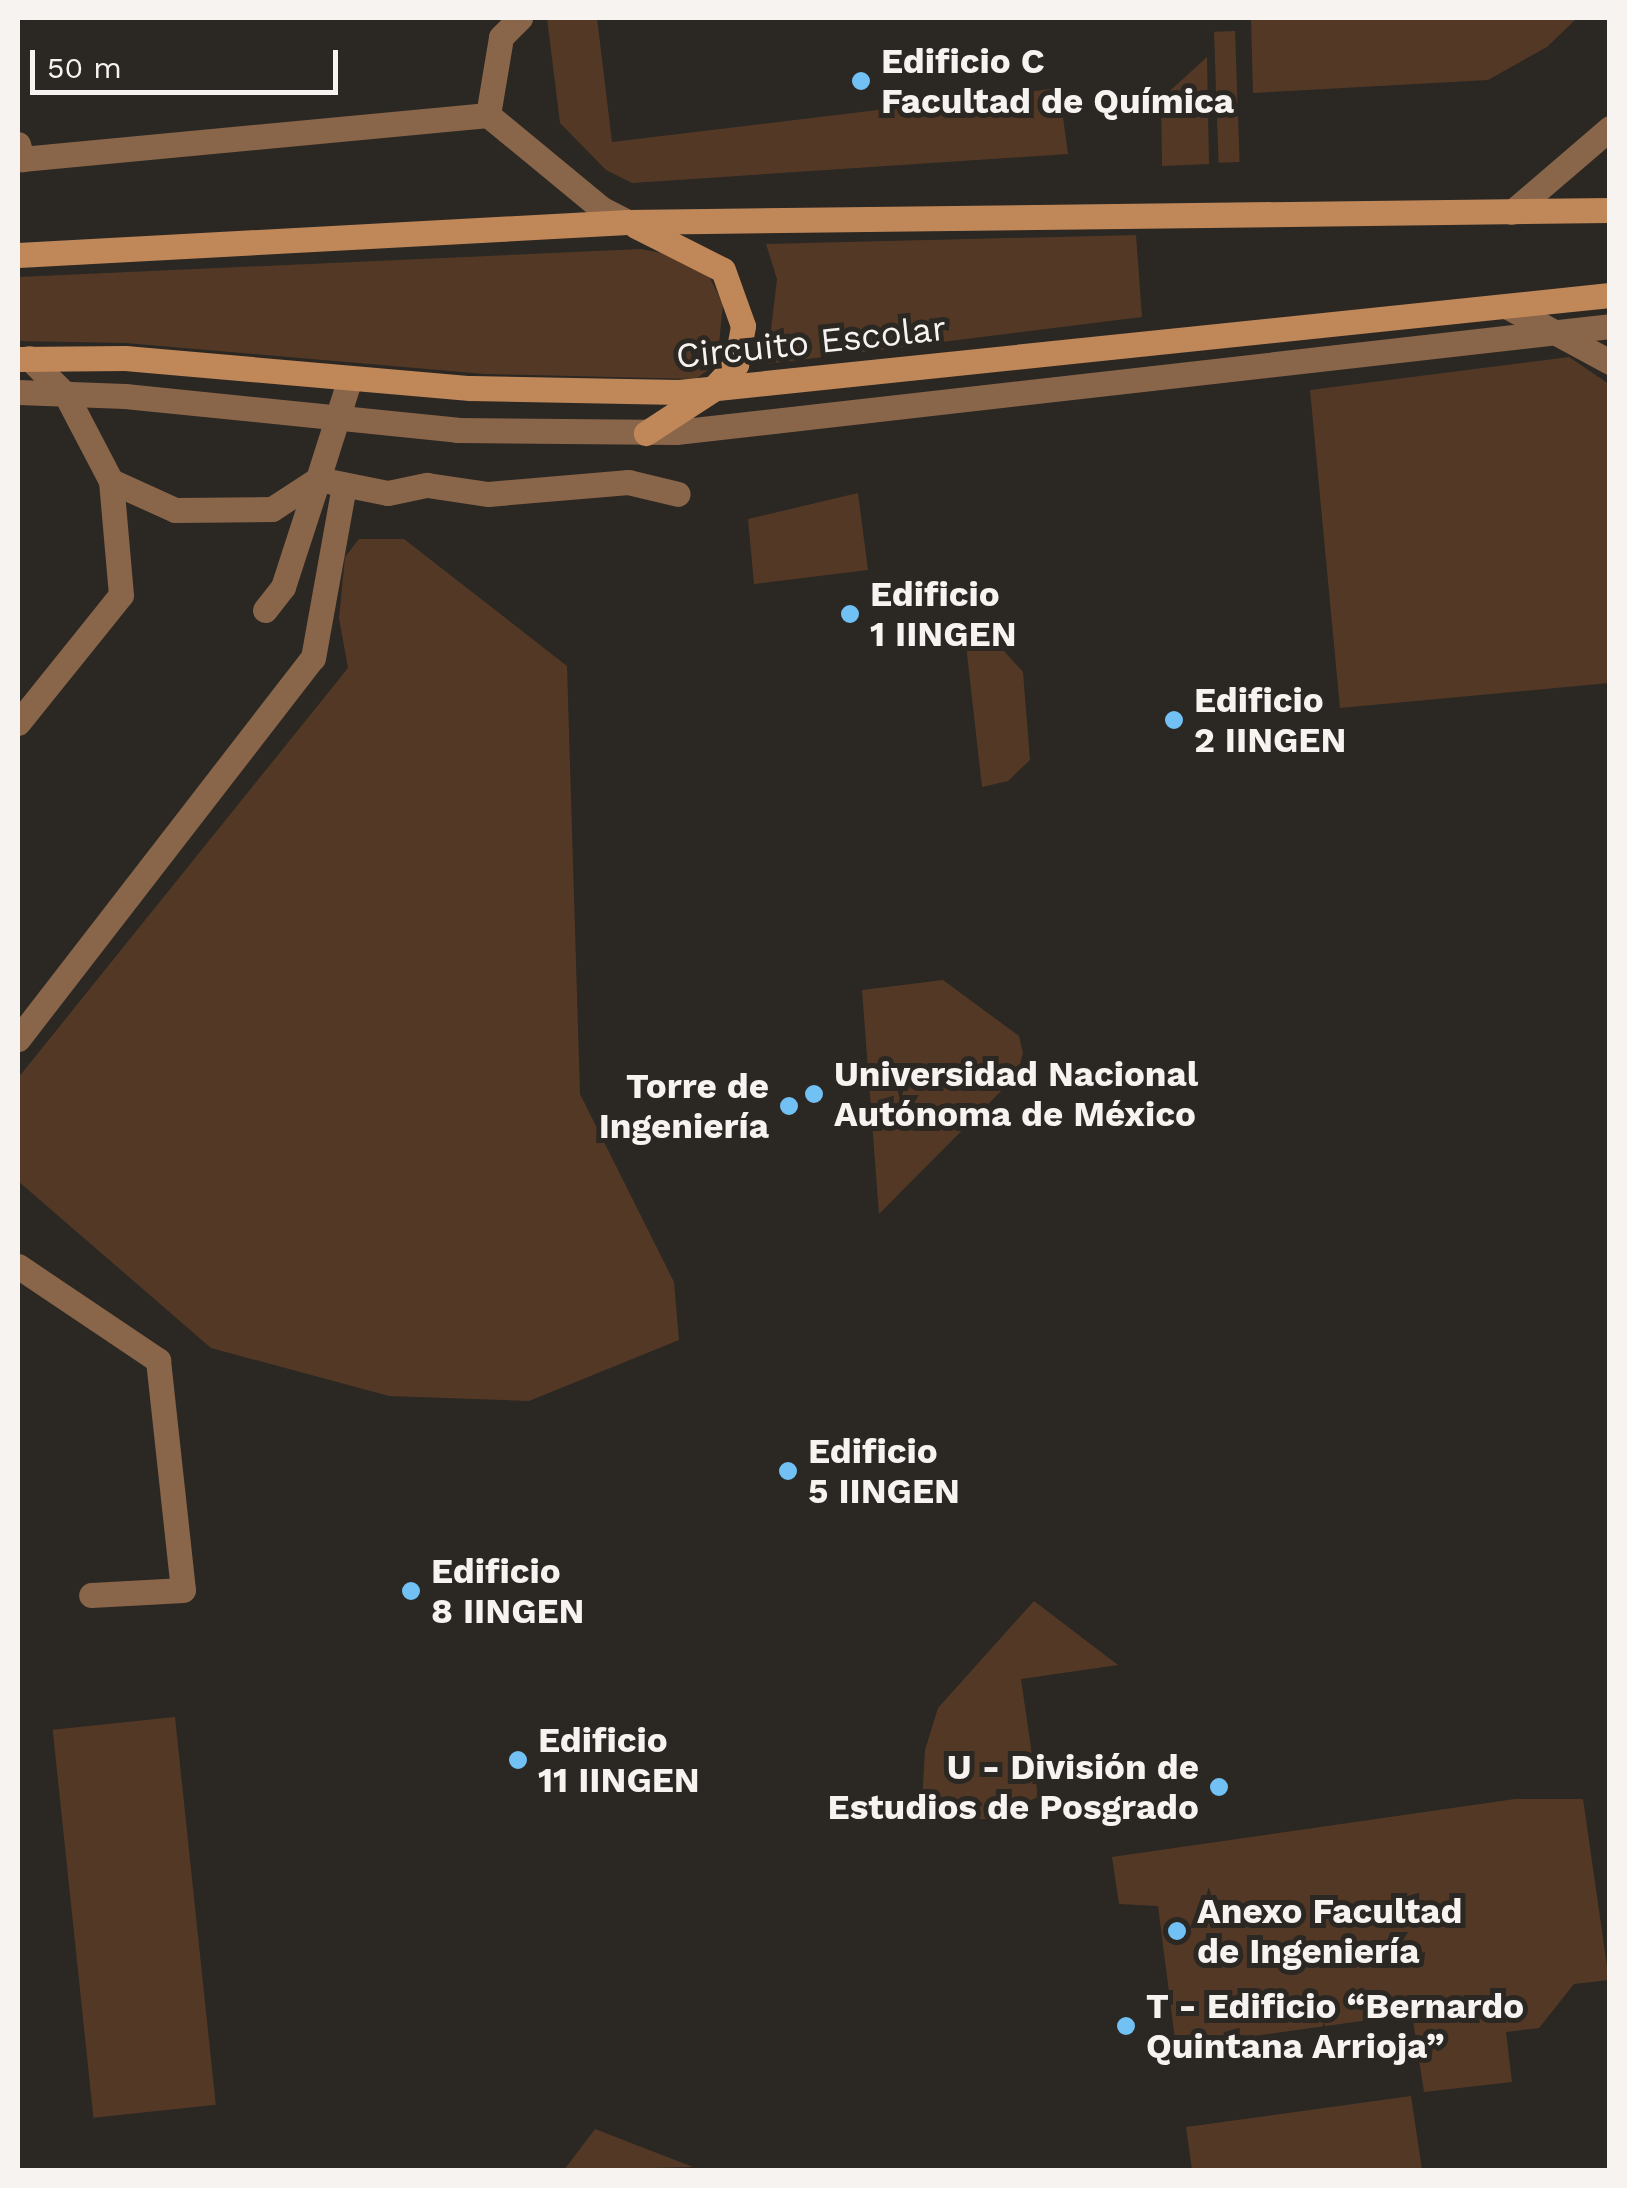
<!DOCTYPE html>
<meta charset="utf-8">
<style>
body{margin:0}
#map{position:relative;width:1627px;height:2188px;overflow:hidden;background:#2b2723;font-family:"Work Sans",sans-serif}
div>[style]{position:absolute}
.green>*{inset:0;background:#533925;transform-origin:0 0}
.lane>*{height:25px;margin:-12.5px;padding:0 12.5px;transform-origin:12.5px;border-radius:12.5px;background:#896549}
.secondary>*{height:25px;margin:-12.5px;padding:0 12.5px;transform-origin:12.5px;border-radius:12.5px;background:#c08759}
.dots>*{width:28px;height:28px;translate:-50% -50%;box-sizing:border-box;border:5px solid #2b2723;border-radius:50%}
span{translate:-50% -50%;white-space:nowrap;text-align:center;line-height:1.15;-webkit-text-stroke:10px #2b2723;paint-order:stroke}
.poi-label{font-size:35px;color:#f6f3f1;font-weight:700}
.left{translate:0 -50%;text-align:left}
.right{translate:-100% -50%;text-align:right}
.street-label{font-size:35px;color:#f6f3f1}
.frame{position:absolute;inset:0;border:20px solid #f6f3f1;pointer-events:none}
.scale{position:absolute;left:30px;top:50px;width:308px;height:45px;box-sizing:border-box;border:5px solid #f6f3f1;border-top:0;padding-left:12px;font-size:30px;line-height:35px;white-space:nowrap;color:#f6f3f1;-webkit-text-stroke:8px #2b2723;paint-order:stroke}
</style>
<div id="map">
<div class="green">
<i style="clip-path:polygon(547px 18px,597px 18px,612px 142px,1059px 88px,1068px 154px,632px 183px,606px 170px,560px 123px)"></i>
<i style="clip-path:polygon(1251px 18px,1577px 18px,1547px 47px,1488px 80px,1253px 93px)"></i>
<i style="left:1235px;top:31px;width:131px;height:21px;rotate:88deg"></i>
<i style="clip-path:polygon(1207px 57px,1209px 164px,1162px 166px,1161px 99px)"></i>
<i style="clip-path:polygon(1136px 235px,1142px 317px,767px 364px,777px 279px,766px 244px)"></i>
<i style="clip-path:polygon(641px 249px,677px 256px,708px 274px,723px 304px,717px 363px,696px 379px,485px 374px,126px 343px,18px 341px,18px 277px)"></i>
<i style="clip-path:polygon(1569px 357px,1609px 384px,1609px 683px,1340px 708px,1310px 390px)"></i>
<i style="clip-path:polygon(858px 493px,868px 570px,754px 584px,748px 519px)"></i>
<i style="clip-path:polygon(359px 539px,404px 539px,567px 666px,580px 1094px,674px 1282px,679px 1340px,529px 1401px,389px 1396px,211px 1348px,18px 1181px,18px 1078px,348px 668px,339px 618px,345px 557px)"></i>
<i style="clip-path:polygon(965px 636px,1004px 651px,1023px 672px,1030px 760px,1008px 781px,982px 787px)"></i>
<i style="clip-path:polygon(943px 980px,1019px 1036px,1023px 1053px,1017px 1075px,879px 1214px,862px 990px)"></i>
<i style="clip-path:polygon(1034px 1601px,1118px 1665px,1021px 1679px,1038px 1797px,987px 1819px,921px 1820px,925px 1750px,938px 1708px)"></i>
<i style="left:175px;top:1717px;width:390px;height:123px;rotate:84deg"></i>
<i style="clip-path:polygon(1515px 1799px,1583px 1799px,1609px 1980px,1574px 1984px,1539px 2028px,1506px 2032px,1512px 2082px,1424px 2092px,1412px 2014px,1176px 2047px,1158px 1906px,1119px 1904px,1112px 1857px)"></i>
<i style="clip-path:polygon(1411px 2096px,1422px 2170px,1192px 2170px,1186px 2127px)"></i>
<i style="clip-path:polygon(595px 2129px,693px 2167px,564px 2170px)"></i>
</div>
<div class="lane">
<i style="left:488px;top:115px;width:79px;rotate:-80.5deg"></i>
<i style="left:501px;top:37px;width:27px;rotate:-45deg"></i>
<i style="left:18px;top:144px;width:16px;rotate:75deg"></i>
<i style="left:22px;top:159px;width:468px;rotate:-5.4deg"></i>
<i style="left:488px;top:115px;width:148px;rotate:39.5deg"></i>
<i style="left:602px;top:209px;width:28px;rotate:27deg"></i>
<i style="left:1512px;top:212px;width:129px;rotate:-40.6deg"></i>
<i style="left:1506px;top:306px;width:118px;rotate:28.3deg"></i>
<i style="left:29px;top:358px;width:52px;rotate:45deg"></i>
<i style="left:66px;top:395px;width:97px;rotate:62.4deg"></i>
<i style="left:111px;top:481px;width:70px;rotate:24.4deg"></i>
<i style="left:175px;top:510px;width:97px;rotate:-0.6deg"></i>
<i style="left:272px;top:509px;width:55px;rotate:-33.1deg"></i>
<i style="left:350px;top:378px;width:106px;rotate:107.6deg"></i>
<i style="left:318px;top:479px;width:71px;rotate:11.3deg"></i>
<i style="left:388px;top:493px;width:40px;rotate:-12deg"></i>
<i style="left:427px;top:485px;width:62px;rotate:8.4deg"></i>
<i style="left:488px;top:494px;width:141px;rotate:-4.9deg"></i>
<i style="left:628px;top:482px;width:51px;rotate:13.5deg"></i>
<i style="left:18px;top:392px;width:107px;rotate:2.1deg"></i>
<i style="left:125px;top:396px;width:334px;rotate:5.8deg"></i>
<i style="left:457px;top:430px;width:219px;rotate:0.5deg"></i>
<i style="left:676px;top:432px;width:940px;rotate:-6.47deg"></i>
<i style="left:265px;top:610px;width:29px;rotate:-52deg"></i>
<i style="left:283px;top:587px;width:114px;rotate:-72deg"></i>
<i style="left:18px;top:723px;width:164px;rotate:-51.2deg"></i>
<i style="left:121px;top:595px;width:114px;rotate:-95deg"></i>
<i style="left:18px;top:1039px;width:482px;rotate:-52.3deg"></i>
<i style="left:313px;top:658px;width:176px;rotate:-79.8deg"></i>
<i style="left:18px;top:1266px;width:169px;rotate:33.9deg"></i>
<i style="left:158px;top:1360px;width:231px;rotate:83.8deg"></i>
<i style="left:183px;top:1590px;width:92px;rotate:176.9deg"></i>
</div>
<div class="secondary">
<i style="left:636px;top:226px;width:97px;rotate:26.8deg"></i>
<i style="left:723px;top:270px;width:59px;rotate:70.3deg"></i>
<i style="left:743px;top:326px;width:39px;rotate:100deg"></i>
<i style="left:736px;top:364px;width:35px;rotate:133deg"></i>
<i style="left:712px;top:390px;width:79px;rotate:146.9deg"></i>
<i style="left:18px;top:255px;width:610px;rotate:-3.1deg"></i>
<i style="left:627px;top:222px;width:983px;rotate:-0.7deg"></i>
<i style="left:18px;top:359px;width:107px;rotate:-0.5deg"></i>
<i style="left:125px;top:358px;width:346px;rotate:5deg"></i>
<i style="left:470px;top:388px;width:209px;rotate:1.1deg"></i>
<i style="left:679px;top:392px;width:936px;rotate:-5.95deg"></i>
</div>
<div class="dots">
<i style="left:861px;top:81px;background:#72c1f5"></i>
<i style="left:850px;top:614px;background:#72c1f5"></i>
<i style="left:1174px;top:720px;background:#72c1f5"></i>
<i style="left:814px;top:1094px;background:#72c1f5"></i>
<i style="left:789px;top:1106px;background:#72c1f5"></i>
<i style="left:788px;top:1471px;background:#72c1f5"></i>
<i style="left:411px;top:1591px;background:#72c1f5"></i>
<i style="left:518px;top:1760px;background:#72c1f5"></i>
<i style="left:1219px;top:1787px;background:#72c1f5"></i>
<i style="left:1177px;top:1931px;background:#72c1f5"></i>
<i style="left:1126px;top:2026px;background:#72c1f5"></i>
</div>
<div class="poi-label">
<span class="left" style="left:881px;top:81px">Edificio C<br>Facultad de Química</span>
<span class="left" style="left:870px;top:614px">Edificio<br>1 IINGEN</span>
<span class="left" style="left:1194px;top:720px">Edificio<br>2 IINGEN</span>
<span class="left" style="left:834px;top:1094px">Universidad Nacional<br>Autónoma de México</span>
<span class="right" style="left:769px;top:1106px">Torre de<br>Ingeniería</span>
<span class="left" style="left:808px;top:1471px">Edificio<br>5 IINGEN</span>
<span class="left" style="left:431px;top:1591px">Edificio<br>8 IINGEN</span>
<span class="left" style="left:538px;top:1760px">Edificio<br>11 IINGEN</span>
<span class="right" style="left:1199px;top:1787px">U - División de<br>Estudios de Posgrado</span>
<span class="left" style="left:1197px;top:1931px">Anexo Facultad<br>de Ingeniería</span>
<span class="left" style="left:1146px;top:2026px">T - Edificio “Bernardo<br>Quintana Arrioja”</span>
</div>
<div class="street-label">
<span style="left:811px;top:342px;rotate:-6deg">Circuito Escolar</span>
</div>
<div class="frame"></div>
<div class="scale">50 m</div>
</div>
